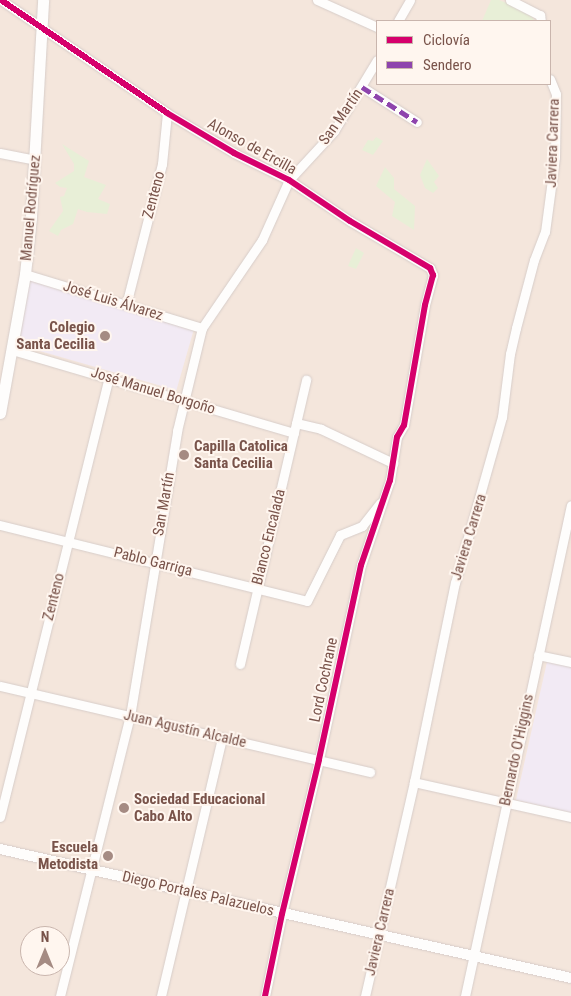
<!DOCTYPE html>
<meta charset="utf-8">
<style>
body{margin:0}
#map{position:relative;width:571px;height:996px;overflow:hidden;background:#f8f2ec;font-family:"Roboto Condensed",sans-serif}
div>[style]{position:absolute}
.residential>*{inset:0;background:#f4e6dc}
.education>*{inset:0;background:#f2eaf4;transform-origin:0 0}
.green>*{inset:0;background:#e8efd7}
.roads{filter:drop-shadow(0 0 1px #d7cdc9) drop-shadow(0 0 1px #d7cdc9)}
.minor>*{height:9px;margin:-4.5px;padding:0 4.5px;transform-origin:4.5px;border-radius:4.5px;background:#fefdfc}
.tertiary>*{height:10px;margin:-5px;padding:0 5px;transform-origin:5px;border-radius:5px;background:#fefdfc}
.secondary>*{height:11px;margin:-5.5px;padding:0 5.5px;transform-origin:5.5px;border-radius:5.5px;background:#fefdfc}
.quiet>*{height:5px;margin-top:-2.5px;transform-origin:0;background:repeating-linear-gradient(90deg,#8e44ad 0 10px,transparent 0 15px)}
.cycleway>*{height:6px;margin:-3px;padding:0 3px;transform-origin:3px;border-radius:3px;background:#d6006c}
.dots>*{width:14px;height:14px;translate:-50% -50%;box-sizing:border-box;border:2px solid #fff6ef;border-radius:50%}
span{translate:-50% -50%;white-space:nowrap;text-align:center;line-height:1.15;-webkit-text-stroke:4px #fff6ef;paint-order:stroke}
.street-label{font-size:15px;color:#79534a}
.poi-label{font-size:15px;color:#79534a;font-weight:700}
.right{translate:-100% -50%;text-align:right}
.left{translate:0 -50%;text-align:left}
.legend{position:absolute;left:376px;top:20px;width:175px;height:65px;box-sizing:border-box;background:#fff6ef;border:1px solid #c9b5ad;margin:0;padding:6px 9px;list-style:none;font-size:15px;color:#79534a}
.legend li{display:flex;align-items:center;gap:10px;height:25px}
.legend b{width:25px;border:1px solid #c9b5ad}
.north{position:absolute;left:20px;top:926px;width:50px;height:50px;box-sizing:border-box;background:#fff6ef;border:1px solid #c9b5ad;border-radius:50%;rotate:0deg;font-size:14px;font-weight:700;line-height:20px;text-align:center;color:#79534a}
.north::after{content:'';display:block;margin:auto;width:18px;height:22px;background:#a58b83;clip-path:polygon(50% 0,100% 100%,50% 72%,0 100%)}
</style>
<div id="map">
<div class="residential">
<i style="clip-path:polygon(evenodd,0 0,571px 0,571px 996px,0 996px,0 0,377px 21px,550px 21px,550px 84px,377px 84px,377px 21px,0 0,30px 936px,60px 936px,60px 966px,30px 966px,30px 936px)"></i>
</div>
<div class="education">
<i style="left:28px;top:280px;width:173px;height:65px;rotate:16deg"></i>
<i style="clip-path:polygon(547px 662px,571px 666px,571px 813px,516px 800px)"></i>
</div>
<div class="green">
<i style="clip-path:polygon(491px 0,499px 0,528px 12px,535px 21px,482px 21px)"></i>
<i style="clip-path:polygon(376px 137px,383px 141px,373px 155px,362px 150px,368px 140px,373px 141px)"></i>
<i style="clip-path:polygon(62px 144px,89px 161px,84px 177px,106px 185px,98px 199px,110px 204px,107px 214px,87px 212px,78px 209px,73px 224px,61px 230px,58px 236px,49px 231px,63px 211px,60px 197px,64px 196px,67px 188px,60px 187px,55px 183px,74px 171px,74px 164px)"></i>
<i style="clip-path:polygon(427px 159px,439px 176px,434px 182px,438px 188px,433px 193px,425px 188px,420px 175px)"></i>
<i style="clip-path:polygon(385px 167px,394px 178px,394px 189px,415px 206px,414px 230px,392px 216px,395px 202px,376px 186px)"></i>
<i style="clip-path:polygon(356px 248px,364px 253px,356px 269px,348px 266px)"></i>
</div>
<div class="roads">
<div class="minor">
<i style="left:1px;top:0;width:201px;rotate:34.2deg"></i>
<i style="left:167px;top:113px;width:78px;rotate:30.8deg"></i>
<i style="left:234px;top:153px;width:61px;rotate:26.1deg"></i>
<i style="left:289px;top:180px;width:73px;rotate:33.9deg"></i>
<i style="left:350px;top:221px;width:93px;rotate:30.4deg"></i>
<i style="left:430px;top:268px;width:8px;rotate:67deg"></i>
<i style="left:433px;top:275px;width:31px;rotate:105deg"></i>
<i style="left:425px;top:305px;width:122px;rotate:99.9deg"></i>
<i style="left:404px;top:425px;width:14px;rotate:120deg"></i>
<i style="left:397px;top:437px;width:44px;rotate:99.2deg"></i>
<i style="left:390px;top:480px;width:90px;rotate:108.8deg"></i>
<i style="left:361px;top:565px;width:199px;rotate:102.2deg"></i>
<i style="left:319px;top:760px;width:158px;rotate:103.5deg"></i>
<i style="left:282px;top:914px;width:84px;rotate:101.7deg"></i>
<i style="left:317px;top:0;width:66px;rotate:24.2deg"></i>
<i style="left:510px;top:0;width:34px;rotate:27deg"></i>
<i style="left:540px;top:15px;width:6px;rotate:81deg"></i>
<i style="left:398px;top:21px;width:24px;rotate:-60deg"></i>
<i style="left:362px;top:87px;width:65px;rotate:32.5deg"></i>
<i style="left:0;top:153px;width:36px;rotate:11deg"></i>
<i style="left:25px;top:274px;width:185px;rotate:17deg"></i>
<i style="left:126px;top:305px;width:146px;rotate:-75.7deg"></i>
<i style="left:162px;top:164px;width:51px;rotate:-84.4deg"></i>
<i style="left:12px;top:350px;width:294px;rotate:16.4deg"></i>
<i style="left:296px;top:423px;width:26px;rotate:13deg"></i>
<i style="left:321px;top:429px;width:80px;rotate:25.3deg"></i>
<i style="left:0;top:525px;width:316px;rotate:13.9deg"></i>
<i style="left:307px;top:601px;width:74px;rotate:-63.4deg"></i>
<i style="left:340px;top:535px;width:24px;rotate:-22deg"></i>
<i style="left:362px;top:526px;width:29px;rotate:-52deg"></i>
<i style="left:538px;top:655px;width:34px;rotate:12deg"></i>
<i style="left:240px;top:664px;width:292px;rotate:-76.9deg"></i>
<i style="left:0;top:686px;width:380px;rotate:13.1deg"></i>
<i style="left:414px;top:782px;width:161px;rotate:12.6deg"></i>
<i style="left:0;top:817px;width:452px;rotate:-76.1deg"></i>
<i style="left:60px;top:996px;width:289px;rotate:-76deg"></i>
<i style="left:130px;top:716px;width:289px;rotate:-80.6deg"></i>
<i style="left:177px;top:431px;width:106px;rotate:-76.4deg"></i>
<i style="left:202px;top:328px;width:107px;rotate:-55.7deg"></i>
<i style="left:262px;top:240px;width:66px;rotate:-65.8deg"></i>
<i style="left:289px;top:180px;width:67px;rotate:-47.4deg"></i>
<i style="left:334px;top:131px;width:83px;rotate:-58.8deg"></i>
<i style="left:161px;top:996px;width:266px;rotate:-76.7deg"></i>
<i style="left:365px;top:996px;width:220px;rotate:-77.1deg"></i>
<i style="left:414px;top:782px;width:203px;rotate:-78.4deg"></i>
<i style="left:455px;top:583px;width:173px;rotate:-74.2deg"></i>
<i style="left:502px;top:417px;width:64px;rotate:-82.8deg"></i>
<i style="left:510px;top:354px;width:27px;rotate:-77deg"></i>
<i style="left:516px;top:328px;width:70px;rotate:-75.2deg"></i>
<i style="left:534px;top:260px;width:30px;rotate:-69deg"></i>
<i style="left:545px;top:232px;width:76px;rotate:-82.4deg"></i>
<i style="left:555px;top:157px;width:63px;rotate:-89.1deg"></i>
<i style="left:556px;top:94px;width:16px;rotate:-112deg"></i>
<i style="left:465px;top:996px;width:502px;rotate:-77.82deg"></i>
</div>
<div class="tertiary">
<i style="left:0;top:849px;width:585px;rotate:12.73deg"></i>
</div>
<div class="secondary">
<i style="left:0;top:413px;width:141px;rotate:-79.8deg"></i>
<i style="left:25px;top:274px;width:57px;rotate:-84deg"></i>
<i style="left:31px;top:217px;width:217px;rotate:-86.8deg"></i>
</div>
</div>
<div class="quiet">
<i style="left:362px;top:87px;width:65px;rotate:32.5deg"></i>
</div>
<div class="cycleway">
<i style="left:1px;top:0;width:201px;rotate:34.2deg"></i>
<i style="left:167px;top:113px;width:78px;rotate:30.8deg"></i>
<i style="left:234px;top:153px;width:61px;rotate:26.1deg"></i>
<i style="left:289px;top:180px;width:73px;rotate:33.9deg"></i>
<i style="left:350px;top:221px;width:93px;rotate:30.4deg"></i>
<i style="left:430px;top:268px;width:8px;rotate:67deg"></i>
<i style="left:433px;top:275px;width:31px;rotate:105deg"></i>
<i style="left:425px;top:305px;width:122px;rotate:99.9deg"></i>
<i style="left:404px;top:425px;width:14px;rotate:120deg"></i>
<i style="left:397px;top:437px;width:44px;rotate:99.2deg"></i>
<i style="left:390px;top:480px;width:90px;rotate:108.8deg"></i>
<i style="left:361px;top:565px;width:199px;rotate:102.2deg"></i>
<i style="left:319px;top:760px;width:158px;rotate:103.5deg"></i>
<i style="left:282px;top:914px;width:84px;rotate:101.7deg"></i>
</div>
<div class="dots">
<i style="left:105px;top:336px;background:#a58b83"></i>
<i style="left:184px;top:455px;background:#a58b83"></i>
<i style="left:124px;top:808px;background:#a58b83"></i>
<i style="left:108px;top:856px;background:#a58b83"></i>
</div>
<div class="street-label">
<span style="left:341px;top:117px;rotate:-55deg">San Martín</span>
<span style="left:553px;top:143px;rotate:-88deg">Javiera Carrera</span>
<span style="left:252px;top:147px;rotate:29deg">Alonso de Ercilla</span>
<span style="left:154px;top:195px;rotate:-75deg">Zenteno</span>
<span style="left:31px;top:208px;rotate:-85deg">Manuel Rodríguez</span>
<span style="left:113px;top:301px;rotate:17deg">José Luis Álvarez</span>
<span style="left:153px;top:391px;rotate:17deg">José Manuel Borgoño</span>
<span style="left:164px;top:504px;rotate:-80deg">San Martín</span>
<span style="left:269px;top:537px;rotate:-76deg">Blanco Encalada</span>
<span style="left:469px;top:537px;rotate:-73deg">Javiera Carrera</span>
<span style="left:153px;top:562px;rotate:14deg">Pablo Garriga</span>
<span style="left:54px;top:597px;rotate:-76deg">Zenteno</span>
<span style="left:324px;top:680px;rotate:-78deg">Lord Cochrane</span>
<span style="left:185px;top:729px;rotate:13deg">Juan Agustín Alcalde</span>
<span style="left:517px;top:750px;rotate:-78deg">Bernardo O'Higgins</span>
<span style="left:198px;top:894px;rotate:13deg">Diego Portales Palazuelos</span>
<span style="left:380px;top:932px;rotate:-77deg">Javiera Carrera</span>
</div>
<div class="poi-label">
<span class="right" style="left:95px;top:336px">Colegio<br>Santa Cecilia</span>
<span class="left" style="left:194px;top:455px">Capilla Catolica<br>Santa Cecilia</span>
<span class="left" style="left:134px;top:808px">Sociedad Educacional<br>Cabo Alto</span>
<span class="right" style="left:98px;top:856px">Escuela<br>Metodista</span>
</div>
<ul class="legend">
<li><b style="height:6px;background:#d6006c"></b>Ciclovía</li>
<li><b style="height:6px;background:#8e44ad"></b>Sendero</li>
</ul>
<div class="north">N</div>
</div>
